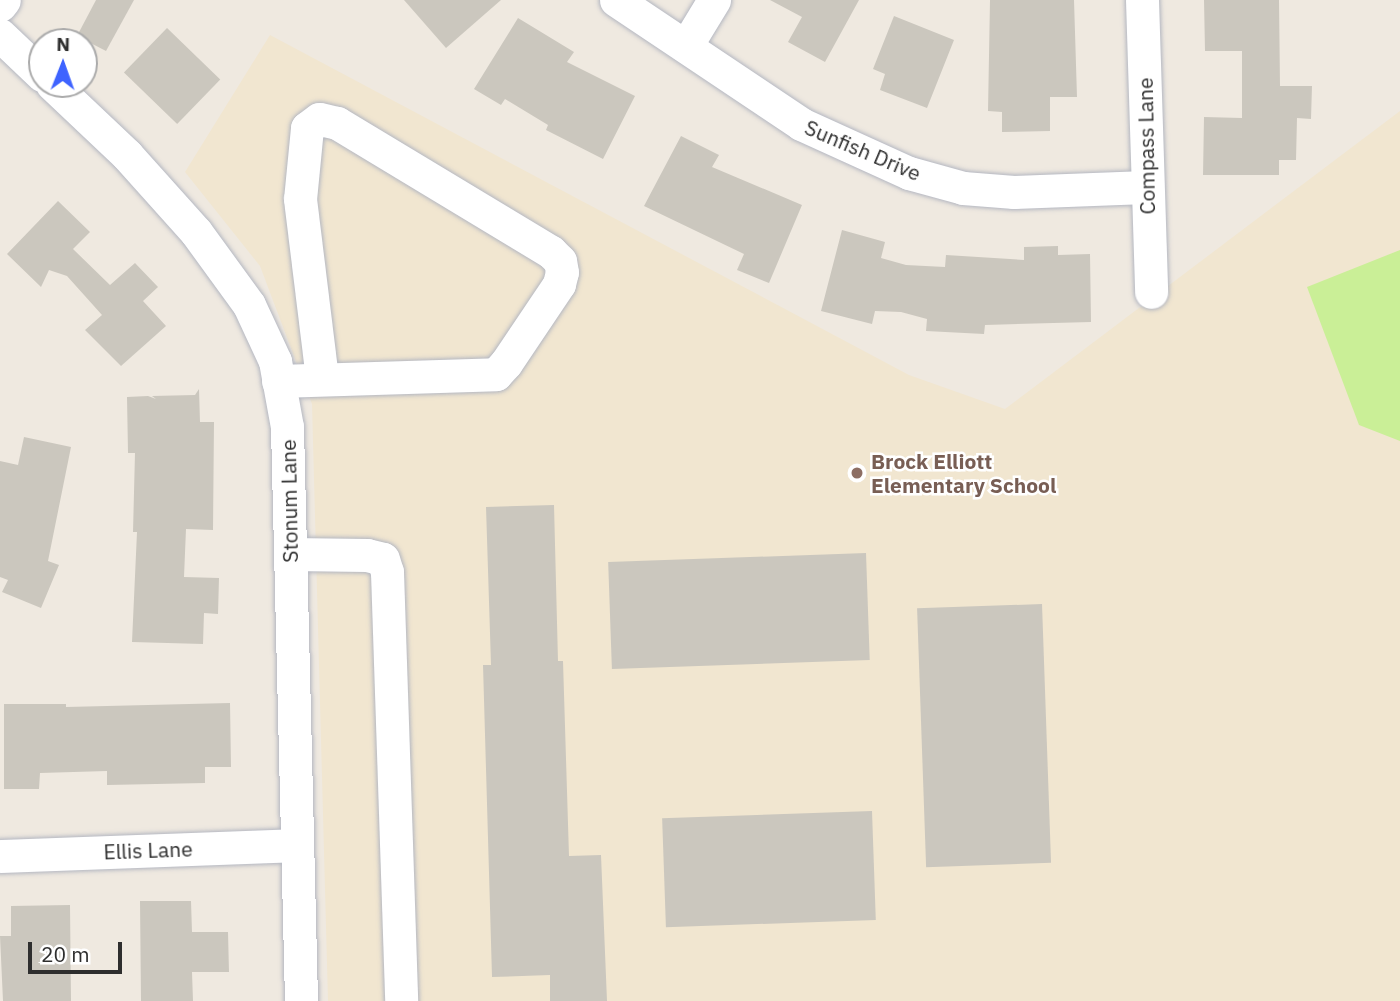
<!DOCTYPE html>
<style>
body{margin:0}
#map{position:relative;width:1400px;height:1001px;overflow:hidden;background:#efe9e0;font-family:"IBM Plex Sans",sans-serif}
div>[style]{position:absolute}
.education>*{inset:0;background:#f1e6d0}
.pitch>*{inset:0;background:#caef97}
.building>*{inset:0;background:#cbc7be;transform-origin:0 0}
.roads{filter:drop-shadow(0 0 2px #b4b7c1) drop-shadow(0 0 2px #b4b7c1)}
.minor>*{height:33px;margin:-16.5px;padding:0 16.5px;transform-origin:16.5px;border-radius:16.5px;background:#fff}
.dots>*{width:19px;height:19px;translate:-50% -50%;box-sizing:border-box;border:4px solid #fff;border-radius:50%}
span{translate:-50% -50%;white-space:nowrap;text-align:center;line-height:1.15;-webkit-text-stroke:5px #fff;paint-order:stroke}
.street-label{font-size:21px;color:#2e2e2e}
.education-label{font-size:21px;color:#785e54;font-weight:700}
.left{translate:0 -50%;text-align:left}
.north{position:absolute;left:28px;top:28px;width:70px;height:70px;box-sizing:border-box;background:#fff;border:2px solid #ababab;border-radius:50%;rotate:1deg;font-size:19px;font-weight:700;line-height:28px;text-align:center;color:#2e2e2e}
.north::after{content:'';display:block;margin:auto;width:24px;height:32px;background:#3e63ff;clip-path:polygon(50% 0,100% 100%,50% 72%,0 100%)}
.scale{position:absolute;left:28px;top:942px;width:94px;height:32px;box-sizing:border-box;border:4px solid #2e2e2e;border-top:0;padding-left:9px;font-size:21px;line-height:24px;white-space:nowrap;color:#2e2e2e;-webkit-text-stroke:5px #fff;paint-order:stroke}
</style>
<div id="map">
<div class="education">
<i style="clip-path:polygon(270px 35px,909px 375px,1005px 409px,1400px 111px,1400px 1001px,328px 1001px,312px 404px,260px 266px,185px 172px)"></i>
</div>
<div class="pitch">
<i style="clip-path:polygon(1400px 250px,1400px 441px,1359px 425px,1307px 287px)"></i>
</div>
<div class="building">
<i style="clip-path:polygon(96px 0,134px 0,106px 51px,77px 36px)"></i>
<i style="clip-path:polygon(404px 0,501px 0,446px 48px)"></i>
<i style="clip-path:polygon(770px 0,859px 0,825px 62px,788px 42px,802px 17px)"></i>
<i style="clip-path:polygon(990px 0,1074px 0,1077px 97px,1050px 97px,1050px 131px,1002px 132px,1002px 112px,988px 111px)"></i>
<i style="clip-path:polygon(1204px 0,1279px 0,1280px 86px,1312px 86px,1311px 119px,1297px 118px,1296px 160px,1279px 160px,1279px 175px,1203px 175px,1204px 117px,1242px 118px,1242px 51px,1205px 51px)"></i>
<i style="clip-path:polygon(894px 16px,954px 40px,927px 108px,880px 90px,885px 74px,873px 69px)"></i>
<i style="clip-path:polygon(518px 18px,574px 52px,567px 62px,635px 96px,603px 159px,546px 130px,548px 125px,505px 99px,501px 105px,474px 89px)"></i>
<i style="left:167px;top:28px;width:74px;height:62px;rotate:44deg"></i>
<i style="clip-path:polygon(681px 136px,719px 155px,712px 167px,802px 205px,769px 283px,737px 270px,744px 254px,644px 206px)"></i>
<i style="clip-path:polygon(58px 201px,90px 232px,73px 249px,110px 285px,135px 263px,158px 287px,143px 301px,166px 326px,121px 366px,85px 330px,102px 315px,67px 276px,49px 270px,41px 287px,7px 254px)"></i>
<i style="clip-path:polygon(842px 230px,885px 242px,881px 258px,906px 265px,945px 267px,946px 255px,1024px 260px,1024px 247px,1058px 246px,1058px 255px,1090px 254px,1091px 322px,985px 325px,984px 334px,926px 331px,927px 319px,901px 312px,875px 311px,872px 324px,821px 311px)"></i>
<i style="clip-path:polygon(199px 389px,200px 422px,214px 422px,213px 530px,186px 529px,184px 577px,219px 578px,218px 614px,204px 613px,203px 644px,132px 642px,137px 532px,133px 532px,135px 453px,128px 453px,127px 397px,148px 396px,156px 399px,152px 396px,195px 395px)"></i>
<i style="clip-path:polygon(24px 437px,71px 447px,48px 561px,59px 565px,41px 608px,2px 592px,8px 580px,0 577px,0 461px,18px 465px)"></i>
<i style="clip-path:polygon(554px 505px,558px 661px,563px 661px,569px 856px,601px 855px,607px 1001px,550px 1001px,550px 975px,492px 977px,483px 665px,491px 665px,486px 507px)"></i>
<i style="left:866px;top:553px;width:107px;height:258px;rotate:88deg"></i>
<i style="left:1042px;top:604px;width:259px;height:125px;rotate:88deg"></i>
<i style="clip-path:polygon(230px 703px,231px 767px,205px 767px,205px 783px,107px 785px,107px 771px,40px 773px,39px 789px,4px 789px,4px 704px,66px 704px,66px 707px)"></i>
<i style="left:872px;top:811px;width:109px;height:210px;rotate:88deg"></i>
<i style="clip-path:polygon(140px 901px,191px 901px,192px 932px,228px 932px,229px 972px,192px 972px,193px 1001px,141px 1001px)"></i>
<i style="clip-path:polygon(70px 905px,71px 1001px,3px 1001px,0 936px,11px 936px,11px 906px)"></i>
</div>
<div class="roads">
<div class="minor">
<i style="left:616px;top:0;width:223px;rotate:33.8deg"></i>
<i style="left:801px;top:124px;width:119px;rotate:24.4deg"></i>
<i style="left:909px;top:173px;width:56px;rotate:15.5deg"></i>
<i style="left:963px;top:188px;width:51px;rotate:4.5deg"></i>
<i style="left:1014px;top:192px;width:132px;rotate:-2.2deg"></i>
<i style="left:1142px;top:0;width:292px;rotate:88.2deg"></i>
<i style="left:0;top:5px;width:6px;rotate:-51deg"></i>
<i style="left:0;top:35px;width:58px;rotate:43.6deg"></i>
<i style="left:686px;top:46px;width:54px;rotate:-58.7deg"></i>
<i style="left:52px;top:84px;width:103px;rotate:43.4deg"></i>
<i style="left:127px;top:155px;width:103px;rotate:48.1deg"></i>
<i style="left:196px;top:232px;width:90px;rotate:54deg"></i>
<i style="left:249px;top:305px;width:62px;rotate:65.1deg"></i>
<i style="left:275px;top:361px;width:67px;rotate:79.7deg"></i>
<i style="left:287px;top:427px;width:574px;rotate:88.6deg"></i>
<i style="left:278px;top:381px;width:218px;rotate:-1.8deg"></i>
<i style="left:496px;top:374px;width:15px;rotate:-48deg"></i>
<i style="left:506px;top:363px;width:95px;rotate:-56.1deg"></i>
<i style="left:559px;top:284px;width:12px;rotate:-76deg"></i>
<i style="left:562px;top:272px;width:11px;rotate:-100deg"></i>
<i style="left:560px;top:261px;width:13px;rotate:-135deg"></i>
<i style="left:551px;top:252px;width:250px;rotate:-148.9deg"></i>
<i style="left:337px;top:123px;width:18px;rotate:-167deg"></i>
<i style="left:319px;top:119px;width:15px;rotate:143deg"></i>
<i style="left:307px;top:128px;width:71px;rotate:95.6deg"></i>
<i style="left:300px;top:199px;width:180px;rotate:83deg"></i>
<i style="left:290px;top:554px;width:77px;rotate:0.7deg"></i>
<i style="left:367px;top:555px;width:16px;rotate:14deg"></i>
<i style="left:383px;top:559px;width:14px;rotate:73deg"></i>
<i style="left:387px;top:572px;width:429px;rotate:88.1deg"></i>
<i style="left:0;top:856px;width:297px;rotate:-2.1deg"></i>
</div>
</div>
<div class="dots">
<i style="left:857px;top:473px;background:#8d6e63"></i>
</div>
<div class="street-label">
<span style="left:1146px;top:146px;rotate:-91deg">Compass Lane</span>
<span style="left:863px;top:150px;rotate:23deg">Sunfish Drive</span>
<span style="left:289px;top:501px;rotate:-91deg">Stonum Lane</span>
<span style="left:148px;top:850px;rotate:-2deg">Ellis Lane</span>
</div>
<div class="education-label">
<span class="left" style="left:871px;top:473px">Brock Elliott<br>Elementary School</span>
</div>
<div class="north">N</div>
<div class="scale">20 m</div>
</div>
